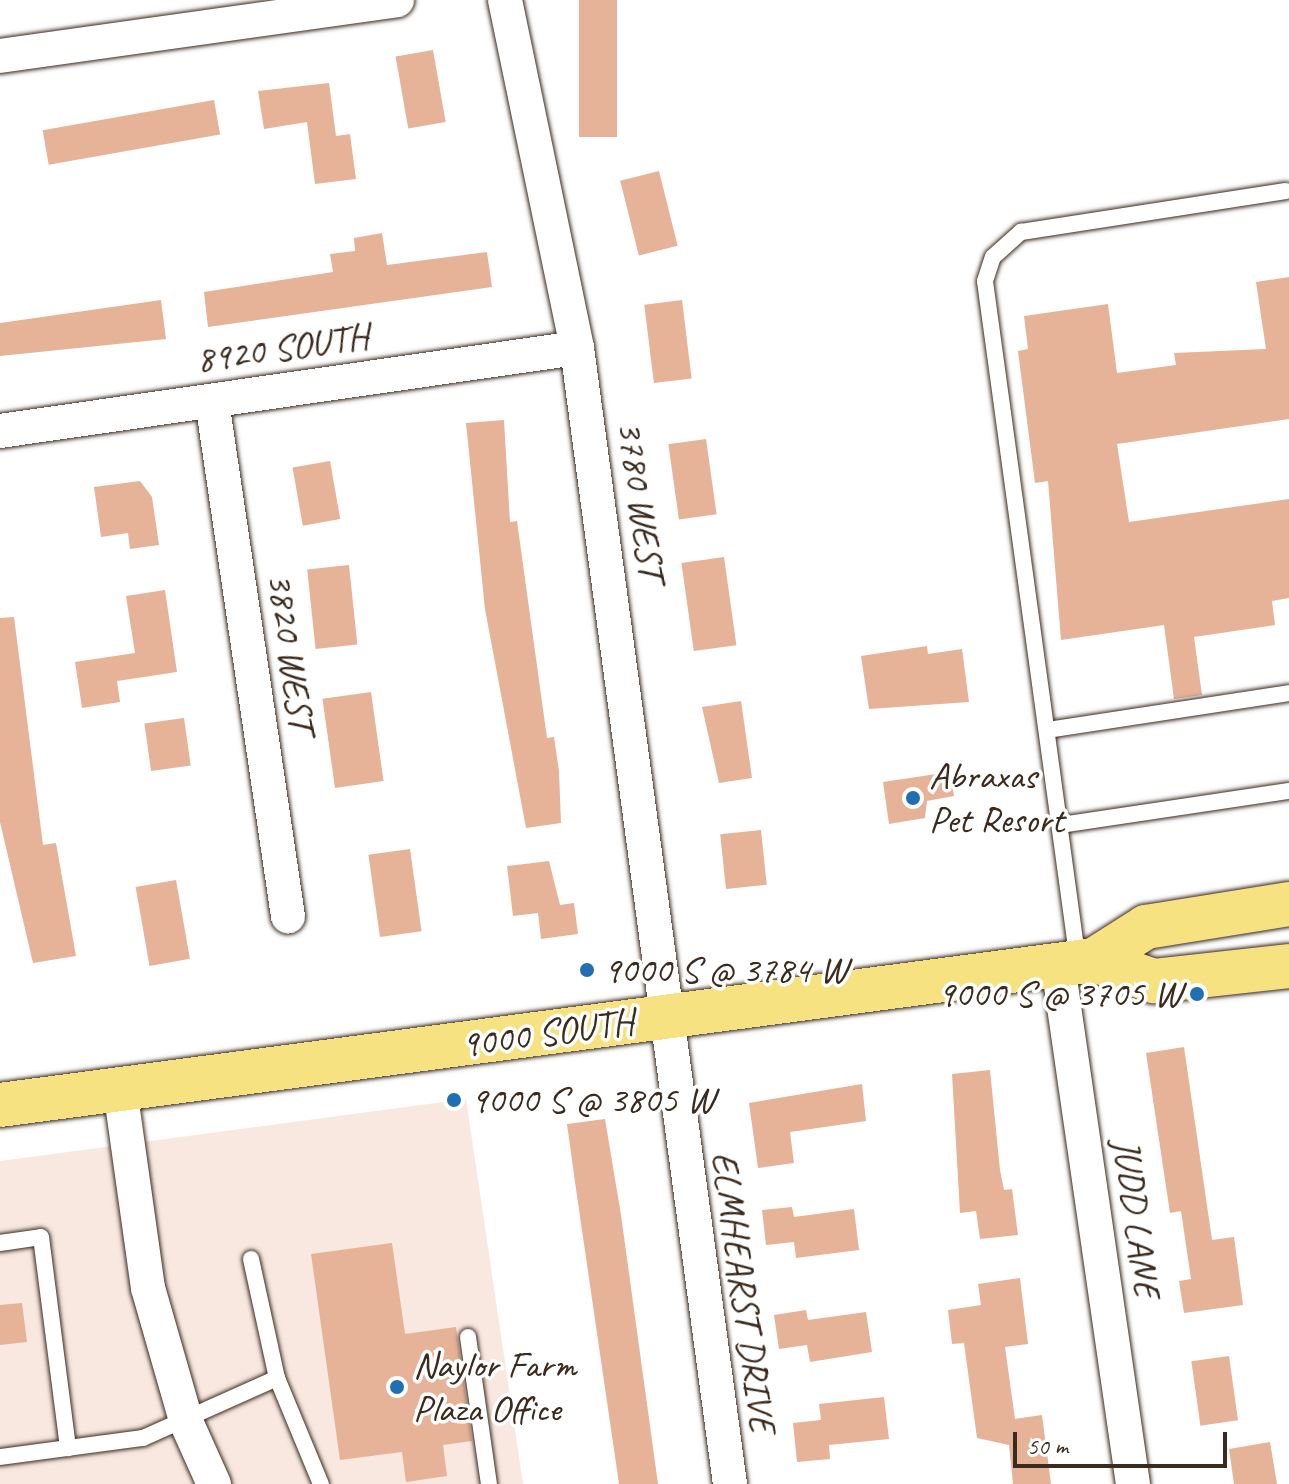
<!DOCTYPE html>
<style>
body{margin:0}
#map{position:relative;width:1289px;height:1484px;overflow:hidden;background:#fff;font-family:Caveat,sans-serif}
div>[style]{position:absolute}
.built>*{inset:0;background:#f8e8e0}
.building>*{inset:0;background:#e6b298;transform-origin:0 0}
.roads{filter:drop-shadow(0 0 2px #3b2a1e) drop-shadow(0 0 2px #3b2a1e)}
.service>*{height:16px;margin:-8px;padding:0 8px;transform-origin:8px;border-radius:8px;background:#fff}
.minor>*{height:34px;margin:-17px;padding:0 17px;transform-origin:17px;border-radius:17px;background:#fff}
.primary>*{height:44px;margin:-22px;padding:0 22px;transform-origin:22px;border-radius:22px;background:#f7e281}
.dots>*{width:22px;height:22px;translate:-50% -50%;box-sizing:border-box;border:4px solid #fff;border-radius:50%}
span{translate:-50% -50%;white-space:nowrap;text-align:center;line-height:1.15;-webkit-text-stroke:7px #fff;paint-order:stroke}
.street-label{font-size:38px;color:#3b2a1e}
.poi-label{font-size:38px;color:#3b2a1e}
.left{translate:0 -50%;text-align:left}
.right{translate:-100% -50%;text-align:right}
.scale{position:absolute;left:1013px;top:1432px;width:214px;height:36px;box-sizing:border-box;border:4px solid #3b2a1e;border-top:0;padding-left:10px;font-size:24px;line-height:28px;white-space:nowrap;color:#3b2a1e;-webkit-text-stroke:6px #fff;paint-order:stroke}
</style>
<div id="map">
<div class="built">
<i style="clip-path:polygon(466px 1099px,523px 1484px,0 1484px,0 1161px)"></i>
</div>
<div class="building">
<i style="left:579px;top:0;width:38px;height:137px"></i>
<i style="left:433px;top:50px;width:73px;height:38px;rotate:80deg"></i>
<i style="clip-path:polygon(329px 83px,336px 136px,350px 134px,356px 179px,315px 184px,307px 122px,264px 129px,258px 91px)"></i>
<i style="left:214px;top:100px;width:35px;height:174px;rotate:80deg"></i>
<i style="left:659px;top:171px;width:77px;height:40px;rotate:76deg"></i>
<i style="clip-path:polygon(382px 233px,387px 265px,487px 252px,492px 287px,208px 327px,204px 292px,333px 272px,330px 254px,355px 251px,354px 238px)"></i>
<i style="clip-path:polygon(1289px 277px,1289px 419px,1117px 444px,1129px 522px,1289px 499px,1289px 598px,1272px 601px,1275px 625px,1194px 637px,1202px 695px,1174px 699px,1164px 625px,1061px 640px,1048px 481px,1035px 483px,1018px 351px,1028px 349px,1024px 316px,1108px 304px,1117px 373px,1176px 365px,1174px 353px,1266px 349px,1256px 282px)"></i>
<i style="clip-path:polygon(161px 300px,166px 339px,0 356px,0 323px)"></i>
<i style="left:682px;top:300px;width:79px;height:38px;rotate:83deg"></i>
<i style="clip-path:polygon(504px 420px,510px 522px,517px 521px,547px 738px,554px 737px,559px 771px,561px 823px,526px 828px,485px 609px,466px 423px)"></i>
<i style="left:706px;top:439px;width:76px;height:38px;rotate:82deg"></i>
<i style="left:330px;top:461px;width:59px;height:38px;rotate:80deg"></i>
<i style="clip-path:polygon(140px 481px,152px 497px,159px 545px,130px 549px,128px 533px,101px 537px,94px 487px)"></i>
<i style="left:724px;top:557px;width:89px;height:43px;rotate:82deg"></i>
<i style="left:349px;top:565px;width:80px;height:42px;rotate:84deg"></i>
<i style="clip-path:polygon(165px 590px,177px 672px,117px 681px,120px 702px,82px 708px,75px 662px,135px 653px,126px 596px)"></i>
<i style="clip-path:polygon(14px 617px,43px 845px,56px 843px,76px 956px,33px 963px,0 822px,0 618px)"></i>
<i style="clip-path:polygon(927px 646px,928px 654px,962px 649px,969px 702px,869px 709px,861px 656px)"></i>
<i style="left:371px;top:692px;width:90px;height:49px;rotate:82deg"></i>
<i style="clip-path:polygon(741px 701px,752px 778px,719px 783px,702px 707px)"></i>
<i style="left:184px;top:718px;width:48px;height:40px;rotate:82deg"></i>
<i style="clip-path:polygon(950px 772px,954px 796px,927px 801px,925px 818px,889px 824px,883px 782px)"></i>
<i style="left:761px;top:830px;width:55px;height:41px;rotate:84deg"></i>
<i style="left:410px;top:849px;width:83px;height:42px;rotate:82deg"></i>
<i style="clip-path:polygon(549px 861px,560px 905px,574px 903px,578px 934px,541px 939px,538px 913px,513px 916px,507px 866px)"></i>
<i style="left:176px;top:880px;width:80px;height:41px;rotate:80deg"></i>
<i style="clip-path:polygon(1184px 1047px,1212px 1240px,1234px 1237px,1243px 1305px,1184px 1313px,1179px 1281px,1191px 1279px,1181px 1211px,1170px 1213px,1146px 1053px)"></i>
<i style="clip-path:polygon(990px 1070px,1000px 1170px,1004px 1190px,1012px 1189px,1018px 1235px,980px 1239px,976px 1211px,960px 1213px,952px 1074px)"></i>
<i style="clip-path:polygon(862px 1084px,866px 1121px,790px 1132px,794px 1163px,758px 1168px,749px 1103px)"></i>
<i style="clip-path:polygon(605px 1119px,621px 1215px,658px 1484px,619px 1484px,576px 1189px,567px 1124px)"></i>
<i style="clip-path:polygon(792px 1207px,794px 1217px,854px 1209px,859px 1250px,796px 1258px,794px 1242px,766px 1245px,762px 1210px)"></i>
<i style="clip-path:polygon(392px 1243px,405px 1334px,456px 1327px,472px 1441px,443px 1445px,447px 1476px,406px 1482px,402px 1452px,340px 1460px,311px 1254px)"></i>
<i style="clip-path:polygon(1020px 1278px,1028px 1344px,1005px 1347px,1015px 1419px,1042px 1415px,1051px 1484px,1013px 1484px,1009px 1445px,977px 1438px,964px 1343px,952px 1344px,948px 1310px,981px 1305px,978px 1284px)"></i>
<i style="clip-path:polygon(22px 1303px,27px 1342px,0 1345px,0 1305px)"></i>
<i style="clip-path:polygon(806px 1310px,808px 1320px,866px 1312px,872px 1352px,810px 1362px,807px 1345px,779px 1349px,774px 1315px)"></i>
<i style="left:1229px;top:1356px;width:65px;height:38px;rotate:82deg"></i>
<i style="clip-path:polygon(884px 1397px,889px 1439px,829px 1445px,830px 1459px,797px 1462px,793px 1423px,821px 1420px,819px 1404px)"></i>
<i style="clip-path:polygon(1270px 1442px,1277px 1484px,1234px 1484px,1229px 1449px)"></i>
</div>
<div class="roads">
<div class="service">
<i style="left:1048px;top:730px;width:244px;rotate:-8.7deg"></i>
<i style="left:1061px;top:825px;width:231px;rotate:-8.5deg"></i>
<i style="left:1078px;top:962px;width:687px;rotate:-97.78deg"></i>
<i style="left:985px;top:281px;width:25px;rotate:-72deg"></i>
<i style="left:993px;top:257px;width:38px;rotate:-42deg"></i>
<i style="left:1021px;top:232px;width:268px;rotate:-8.8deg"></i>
<i style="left:0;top:1243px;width:41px;rotate:-8.3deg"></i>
<i style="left:41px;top:1237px;width:213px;rotate:82.7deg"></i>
<i style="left:251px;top:1259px;width:122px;rotate:77.7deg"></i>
<i style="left:468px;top:1337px;width:148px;rotate:81.9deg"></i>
<i style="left:0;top:1457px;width:144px;rotate:-7.6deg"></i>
<i style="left:143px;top:1438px;width:147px;rotate:-24.1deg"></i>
<i style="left:277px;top:1378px;width:115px;rotate:67.5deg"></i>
</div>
<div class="minor">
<i style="left:505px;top:0;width:355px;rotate:78.3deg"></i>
<i style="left:577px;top:348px;width:1146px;rotate:82.33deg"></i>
<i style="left:0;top:56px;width:401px;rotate:-8deg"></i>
<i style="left:212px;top:401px;width:521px;rotate:81.61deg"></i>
<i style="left:0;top:431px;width:583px;rotate:-8.19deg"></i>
<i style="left:1058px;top:965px;width:524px;rotate:81.78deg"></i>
<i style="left:120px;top:1089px;width:201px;rotate:82deg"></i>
<i style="left:148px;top:1288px;width:141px;rotate:74deg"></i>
<i style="left:187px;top:1424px;width:66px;rotate:65.8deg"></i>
</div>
<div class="primary">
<i style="left:1094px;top:960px;width:64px;rotate:19.3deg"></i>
<i style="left:1154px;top:981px;width:136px;rotate:-6.3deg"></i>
<i style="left:0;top:1105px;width:1104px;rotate:-7.55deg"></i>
<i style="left:1094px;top:960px;width:62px;rotate:-32.4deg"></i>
<i style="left:1146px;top:927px;width:145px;rotate:-9.1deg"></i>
</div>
</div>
<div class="dots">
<i style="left:913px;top:798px;background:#1f6fb2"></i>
<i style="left:587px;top:970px;background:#1f6fb2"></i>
<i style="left:1197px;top:994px;background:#1f6fb2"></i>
<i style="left:454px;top:1100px;background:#1f6fb2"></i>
<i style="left:397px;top:1387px;background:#1f6fb2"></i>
</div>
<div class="street-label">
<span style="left:282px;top:348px;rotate:-8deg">8920 SOUTH</span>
<span style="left:641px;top:500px;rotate:82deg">3780 WEST</span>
<span style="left:291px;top:652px;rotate:82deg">3820 WEST</span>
<span style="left:547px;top:1033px;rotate:-8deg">9000 SOUTH</span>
<span style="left:1137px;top:1218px;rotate:82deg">JUDD LANE</span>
<span style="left:744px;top:1292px;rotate:82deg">ELMHEARST DRIVE</span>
</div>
<div class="poi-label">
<span class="left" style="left:929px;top:798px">Abraxas<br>Pet Resort</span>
<span class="left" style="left:603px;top:970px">9000 S @ 3784 W</span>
<span class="right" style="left:1181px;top:994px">9000 S @ 3705 W</span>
<span class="left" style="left:470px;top:1100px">9000 S @ 3805 W</span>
<span class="left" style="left:413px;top:1387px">Naylor Farm<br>Plaza Office</span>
</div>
<div class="scale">50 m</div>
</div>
